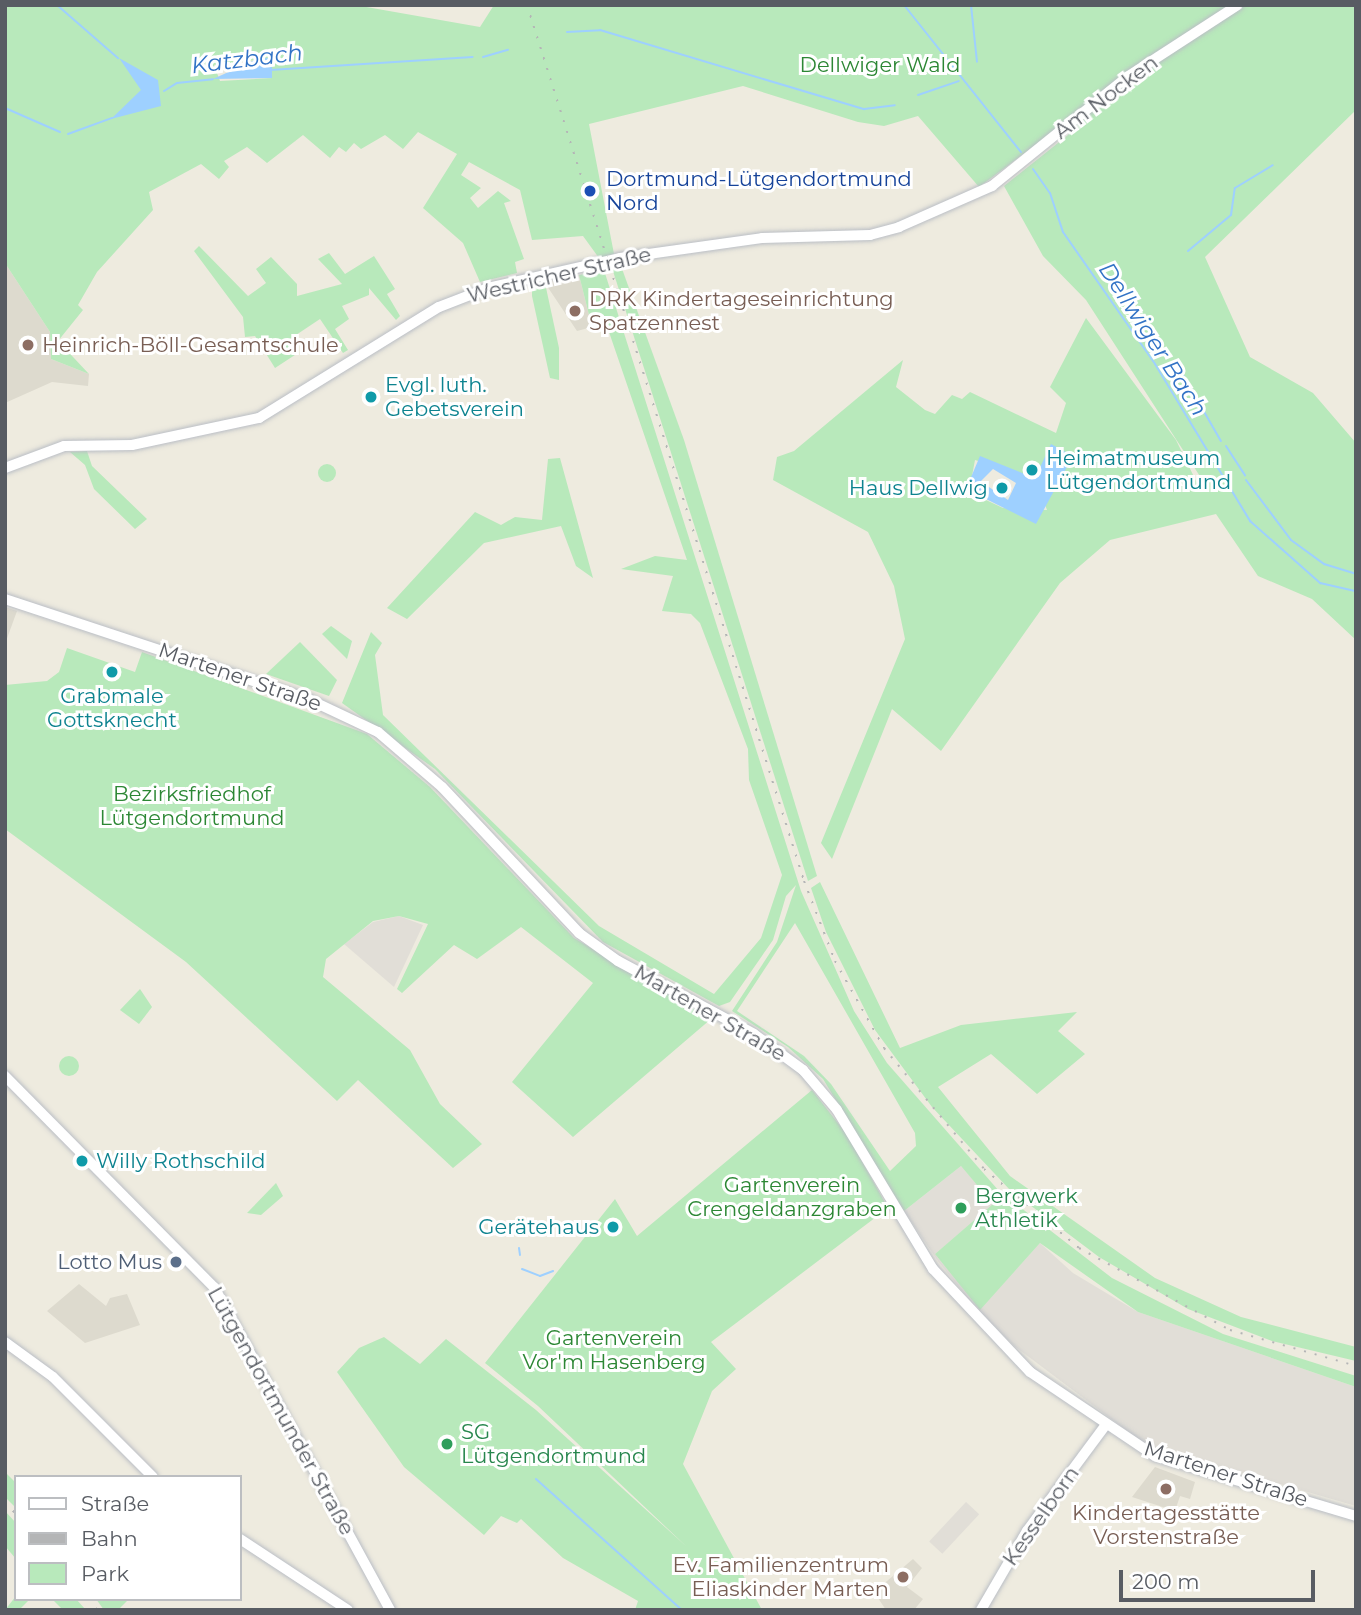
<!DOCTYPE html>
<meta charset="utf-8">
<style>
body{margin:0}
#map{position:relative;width:1361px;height:1615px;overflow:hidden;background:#eeebdf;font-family:Montserrat,sans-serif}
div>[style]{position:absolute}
.industrial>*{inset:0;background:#e1ded7;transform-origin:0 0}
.education>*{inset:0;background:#dddace}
.green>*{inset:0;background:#b8e9bb}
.round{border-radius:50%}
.water>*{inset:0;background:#9ed0ff}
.stream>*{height:2px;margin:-1px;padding:0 1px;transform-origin:1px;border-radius:1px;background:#9ed0ff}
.roads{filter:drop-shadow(0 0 2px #babec5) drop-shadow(0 0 2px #babec5)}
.secondary>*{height:10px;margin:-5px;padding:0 5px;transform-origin:5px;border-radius:5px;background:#fff}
.rail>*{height:2px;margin-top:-1px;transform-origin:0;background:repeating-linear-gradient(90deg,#b4b5b6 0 2px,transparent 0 11px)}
.dots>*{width:19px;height:19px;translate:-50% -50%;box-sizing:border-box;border:4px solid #fff;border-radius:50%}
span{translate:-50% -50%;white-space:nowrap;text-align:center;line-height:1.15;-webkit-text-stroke:6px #fff;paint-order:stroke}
.park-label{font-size:21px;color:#2c8734}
.street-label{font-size:21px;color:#585c63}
.transit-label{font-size:21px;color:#164399}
.left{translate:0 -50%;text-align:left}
.education-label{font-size:21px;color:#785e54}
.right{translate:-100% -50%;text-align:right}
.culture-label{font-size:21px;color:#0d838f}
.leisure-label{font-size:21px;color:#27864d}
.service-label{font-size:21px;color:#4e5e75}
.water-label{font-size:23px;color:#3273c6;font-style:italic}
.frame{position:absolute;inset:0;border:7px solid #585c63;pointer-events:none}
.legend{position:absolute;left:14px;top:1475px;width:228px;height:126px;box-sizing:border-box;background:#fff;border:2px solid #bcbec1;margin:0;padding:9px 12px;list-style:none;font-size:21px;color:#585c63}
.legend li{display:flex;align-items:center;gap:14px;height:35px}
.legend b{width:35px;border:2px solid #bcbec1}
.scale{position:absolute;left:1119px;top:1570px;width:196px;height:32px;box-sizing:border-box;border:4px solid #585c63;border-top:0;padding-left:9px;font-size:21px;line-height:24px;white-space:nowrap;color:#585c63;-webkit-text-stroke:5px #fff;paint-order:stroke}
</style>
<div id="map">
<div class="industrial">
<i style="clip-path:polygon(399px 916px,423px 925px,394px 987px,344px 944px,373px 922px)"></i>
<i style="clip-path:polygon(961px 1166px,994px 1204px,935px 1254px,980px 1309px,1040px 1243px,1073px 1273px,1138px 1312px,1356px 1387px,1356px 1506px,1146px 1445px,1013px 1345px,975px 1307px,938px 1261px,904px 1211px)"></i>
<i style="left:966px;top:1502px;width:18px;height:54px;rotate:43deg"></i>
</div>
<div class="education">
<i style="clip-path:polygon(5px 263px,50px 332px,51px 359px,89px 374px,88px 386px,52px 382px,5px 403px)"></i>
<i style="clip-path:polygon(579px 275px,592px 327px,577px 331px,545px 283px)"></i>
<i style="clip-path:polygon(5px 607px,17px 611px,5px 644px)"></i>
<i style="clip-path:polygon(79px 1284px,106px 1306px,110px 1298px,127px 1294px,140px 1325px,85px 1343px,47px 1311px)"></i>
<i style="clip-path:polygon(1155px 1467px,1195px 1482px,1190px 1499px,1180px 1496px,1175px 1511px,1132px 1497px)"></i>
<i style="clip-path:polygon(913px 1559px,922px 1568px,907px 1587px,923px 1599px,914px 1610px,886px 1610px,874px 1592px)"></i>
</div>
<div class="green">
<i style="clip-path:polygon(evenodd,5px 5px,355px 5px,480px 27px,494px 5px,1356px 5px,1356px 110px,1205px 257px,1250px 357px,1313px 393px,1356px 443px,1356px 640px,1312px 599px,1258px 576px,1216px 514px,1110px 540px,1060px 583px,941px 751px,892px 709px,832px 859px,821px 843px,905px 639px,894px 586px,868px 532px,773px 480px,777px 457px,794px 451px,903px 360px,896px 387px,925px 410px,935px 414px,952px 395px,962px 399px,970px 392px,1056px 433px,1066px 403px,1050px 387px,1086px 318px,1176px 440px,1198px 485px,1203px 481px,1086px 300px,1043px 256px,1004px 186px,1078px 127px,1072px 118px,979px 187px,918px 116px,884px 126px,858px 122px,743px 86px,589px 124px,614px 254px,599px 258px,583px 236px,532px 240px,520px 190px,469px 162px,461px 175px,481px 188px,470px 198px,478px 208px,498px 191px,511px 201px,504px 203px,524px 259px,515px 262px,517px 273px,480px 282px,463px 243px,423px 208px,457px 154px,418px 132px,403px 149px,385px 135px,361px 149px,354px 143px,346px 152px,339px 147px,330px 158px,303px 135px,267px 163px,247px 147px,224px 161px,229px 167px,219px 179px,201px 164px,149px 192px,153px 210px,97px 272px,78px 305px,83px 310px,58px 341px,89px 374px,51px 359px,50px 332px,5px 263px,5px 5px,272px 58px,272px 78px,220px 81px,214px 65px,272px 58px,5px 5px,975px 460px,1035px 478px,1047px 510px,1003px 508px,969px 492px,975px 460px)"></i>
<i style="clip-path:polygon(199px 246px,248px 296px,266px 283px,256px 269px,271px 257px,297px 284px,297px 296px,342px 284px,318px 259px,329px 253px,345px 274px,374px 256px,395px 289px,387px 294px,400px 316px,396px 320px,369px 288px,369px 295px,342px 306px,349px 319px,335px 329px,348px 350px,343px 353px,320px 319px,290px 339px,298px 353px,275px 368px,255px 336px,245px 337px,243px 317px,194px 251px)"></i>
<i style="clip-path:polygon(621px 266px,684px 440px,817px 876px,808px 881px,612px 268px)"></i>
<i style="clip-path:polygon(evenodd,604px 270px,801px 891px,854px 1011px,887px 1063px,999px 1191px,1112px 1278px,1223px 1334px,1356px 1376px,1356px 1387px,1138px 1312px,1040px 1243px,980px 1310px,935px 1254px,993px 1204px,961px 1166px,904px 1211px,823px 1079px,788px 1047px,732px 1011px,777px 942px,796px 885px,786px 896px,773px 940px,730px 1002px,719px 1006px,603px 942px,435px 769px,342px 703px,371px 632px,382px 643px,375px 655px,383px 715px,599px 926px,714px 994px,761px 938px,782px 875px,749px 780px,748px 749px,700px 623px,691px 614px,662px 611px,673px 576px,621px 569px,655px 556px,687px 560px,609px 332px,592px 327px,579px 275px,604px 270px,795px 923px,915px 1133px,916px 1146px,890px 1171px,831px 1084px,804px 1056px,737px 1011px,795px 923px)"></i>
<i style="clip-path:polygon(545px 283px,559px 348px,559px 380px,550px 378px,532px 296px,532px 288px)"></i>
<i style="clip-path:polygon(87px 451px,92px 466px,147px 519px,135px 529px,94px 489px,85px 465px,70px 452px)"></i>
<i style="clip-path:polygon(560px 458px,593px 578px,576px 566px,561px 526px,484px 543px,407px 619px,387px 608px,475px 512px,501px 525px,515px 517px,542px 520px,548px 459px)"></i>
<i class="round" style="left:318px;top:464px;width:18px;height:18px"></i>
<i style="clip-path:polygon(331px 626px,352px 641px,347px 659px,322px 634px)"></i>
<i style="clip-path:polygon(300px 642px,337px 680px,329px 696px,266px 674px)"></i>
<i style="clip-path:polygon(67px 648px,135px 672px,142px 652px,367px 734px,430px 787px,574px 938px,711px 1019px,573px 1137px,512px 1082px,593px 983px,521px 927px,477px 959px,454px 945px,402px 993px,397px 989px,428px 924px,399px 916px,373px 921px,326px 959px,323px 977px,410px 1050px,440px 1104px,482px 1144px,453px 1168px,358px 1080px,337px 1101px,186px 962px,5px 829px,5px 685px,47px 681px,59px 672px)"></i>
<i style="clip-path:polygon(820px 882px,900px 1048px,961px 1025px,1077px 1012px,1058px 1031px,1085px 1054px,1037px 1094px,991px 1054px,938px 1087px,1010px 1176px,1155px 1278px,1241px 1317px,1356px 1347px,1356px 1361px,1272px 1341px,1188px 1309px,1099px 1257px,1010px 1190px,932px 1107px,875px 1030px,826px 932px,811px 888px)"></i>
<i style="clip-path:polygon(140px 989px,152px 1007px,139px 1024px,120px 1010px)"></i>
<i class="round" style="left:59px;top:1056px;width:20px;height:20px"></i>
<i style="clip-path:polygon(812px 1090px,848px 1136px,888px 1208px,711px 1342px,736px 1369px,712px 1391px,683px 1464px,762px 1610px,635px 1610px,638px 1601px,563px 1558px,521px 1519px,517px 1523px,501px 1516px,484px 1535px,404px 1467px,337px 1372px,359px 1348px,384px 1337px,420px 1364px,446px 1339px,536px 1410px,687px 1547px,538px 1406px,485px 1363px,615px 1199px,637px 1236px)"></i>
<i style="clip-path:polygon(276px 1183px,283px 1196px,261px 1215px,247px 1213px)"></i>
<i style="clip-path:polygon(6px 1473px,16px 1483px,16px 1508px,5px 1497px)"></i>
<i style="clip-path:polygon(5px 1511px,16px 1523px,16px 1559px,5px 1546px)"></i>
<i style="clip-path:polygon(16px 1596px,30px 1599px,19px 1610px,5px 1610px)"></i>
<i style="clip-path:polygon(52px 1599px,76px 1599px,86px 1610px,63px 1610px)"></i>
<i style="clip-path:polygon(96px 1599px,129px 1599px,118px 1610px,104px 1610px)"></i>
</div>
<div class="water">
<i style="clip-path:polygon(272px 57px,272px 78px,213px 79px,255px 60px)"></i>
<i style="clip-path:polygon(119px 58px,158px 80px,161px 106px,111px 119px,141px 90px)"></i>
<i style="clip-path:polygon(evenodd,1051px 444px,1073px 456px,1036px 524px,966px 489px,980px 456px,1035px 478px,1051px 444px,993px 469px,1016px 483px,1008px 500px,986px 485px,976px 486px,993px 469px)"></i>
</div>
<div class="stream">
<i style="left:57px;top:5px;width:81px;rotate:41deg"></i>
<i style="left:904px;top:5px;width:188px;rotate:51.5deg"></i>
<i style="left:971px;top:5px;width:57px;rotate:84deg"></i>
<i style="left:567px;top:32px;width:33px;rotate:-3deg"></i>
<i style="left:600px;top:30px;width:276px;rotate:16.7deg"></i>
<i style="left:864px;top:109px;width:31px;rotate:-7deg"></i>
<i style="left:483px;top:57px;width:26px;rotate:-16deg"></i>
<i style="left:270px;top:70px;width:203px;rotate:-3.7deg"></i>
<i style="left:164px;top:91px;width:15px;rotate:-32deg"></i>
<i style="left:177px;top:83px;width:36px;rotate:-6deg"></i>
<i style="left:918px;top:95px;width:43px;rotate:-18.9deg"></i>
<i style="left:5px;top:108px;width:60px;rotate:23.6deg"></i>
<i style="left:68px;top:134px;width:47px;rotate:-20deg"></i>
<i style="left:1033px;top:169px;width:29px;rotate:55deg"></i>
<i style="left:1050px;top:193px;width:41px;rotate:71.6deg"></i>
<i style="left:1063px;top:232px;width:161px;rotate:55.1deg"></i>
<i style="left:1155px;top:364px;width:184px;rotate:58.8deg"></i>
<i style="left:1250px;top:521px;width:94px;rotate:41.5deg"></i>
<i style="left:1320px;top:583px;width:37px;rotate:13deg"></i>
<i style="left:1188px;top:251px;width:56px;rotate:-39.9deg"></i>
<i style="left:1231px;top:215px;width:27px;rotate:-82deg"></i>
<i style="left:1235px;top:188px;width:44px;rotate:-31.2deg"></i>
<i style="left:1183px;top:375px;width:76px;rotate:60.1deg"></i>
<i style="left:1226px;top:446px;width:35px;rotate:57deg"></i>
<i style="left:1246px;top:480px;width:75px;rotate:53.1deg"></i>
<i style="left:1291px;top:540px;width:41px;rotate:36deg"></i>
<i style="left:1324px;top:564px;width:34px;rotate:17deg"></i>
<i style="left:519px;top:1248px;width:7px;rotate:82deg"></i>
<i style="left:522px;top:1269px;width:19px;rotate:21deg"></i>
<i style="left:540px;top:1276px;width:14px;rotate:-21deg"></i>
<i style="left:536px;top:1479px;width:196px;rotate:41.9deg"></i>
</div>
<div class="roads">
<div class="secondary">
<i style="left:5px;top:468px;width:63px;rotate:-20.4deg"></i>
<i style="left:64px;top:446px;width:68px;rotate:-0.8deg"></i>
<i style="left:132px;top:445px;width:130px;rotate:-12deg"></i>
<i style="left:259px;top:418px;width:211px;rotate:-31.7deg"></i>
<i style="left:439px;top:307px;width:53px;rotate:-21.2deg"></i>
<i style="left:488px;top:288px;width:135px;rotate:-12.8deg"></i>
<i style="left:620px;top:258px;width:143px;rotate:-8deg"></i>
<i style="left:762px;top:238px;width:108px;rotate:-1.6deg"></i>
<i style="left:870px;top:235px;width:30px;rotate:-15deg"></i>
<i style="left:899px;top:227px;width:102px;rotate:-23.8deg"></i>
<i style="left:992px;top:186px;width:174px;rotate:-38.9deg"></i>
<i style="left:1127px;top:77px;width:132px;rotate:-33deg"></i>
<i style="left:5px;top:599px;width:321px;rotate:18.3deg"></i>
<i style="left:310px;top:700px;width:75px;rotate:25.2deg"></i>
<i style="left:378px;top:732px;width:84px;rotate:40.7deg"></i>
<i style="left:442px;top:787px;width:200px;rotate:46.8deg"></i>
<i style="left:579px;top:933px;width:48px;rotate:35.7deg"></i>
<i style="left:618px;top:961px;width:154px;rotate:28.2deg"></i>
<i style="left:754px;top:1034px;width:61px;rotate:36.3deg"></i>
<i style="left:803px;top:1070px;width:52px;rotate:49.6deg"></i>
<i style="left:837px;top:1110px;width:186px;rotate:58.9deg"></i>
<i style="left:933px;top:1269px;width:141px;rotate:46.7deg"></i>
<i style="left:1030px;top:1372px;width:151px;rotate:33.9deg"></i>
<i style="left:1155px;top:1456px;width:210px;rotate:16.6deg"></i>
<i style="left:5px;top:1076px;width:297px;rotate:45.3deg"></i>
<i style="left:214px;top:1287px;width:368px;rotate:61.4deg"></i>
<i style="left:5px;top:1342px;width:59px;rotate:36.1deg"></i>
<i style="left:53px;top:1377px;width:141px;rotate:45deg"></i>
<i style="left:240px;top:1539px;width:129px;rotate:33.3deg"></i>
<i style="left:981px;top:1610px;width:91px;rotate:-59.8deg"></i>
<i style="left:1027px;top:1531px;width:131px;rotate:-53.4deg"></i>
</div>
</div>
<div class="rail">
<i style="left:527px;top:5px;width:919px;rotate:72.45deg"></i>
<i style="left:804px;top:881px;width:86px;rotate:68.8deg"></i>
<i style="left:835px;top:961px;width:100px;rotate:60.6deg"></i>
<i style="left:884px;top:1048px;width:157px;rotate:50.4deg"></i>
<i style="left:984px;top:1169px;width:124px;rotate:39.7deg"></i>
<i style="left:1079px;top:1248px;width:172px;rotate:28.5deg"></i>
<i style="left:1230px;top:1330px;width:131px;rotate:15.9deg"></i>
<i style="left:5px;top:1503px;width:16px;rotate:45deg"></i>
<i style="left:89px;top:1599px;width:14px;rotate:54deg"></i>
</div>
<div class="dots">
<i style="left:590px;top:191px;background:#1a4fb4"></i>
<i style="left:575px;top:311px;background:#8d6e63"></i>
<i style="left:28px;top:345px;background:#8d6e63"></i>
<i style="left:371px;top:397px;background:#0f9aa8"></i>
<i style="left:1032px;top:470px;background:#0f9aa8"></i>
<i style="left:1002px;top:488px;background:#0f9aa8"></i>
<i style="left:112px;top:672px;background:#0f9aa8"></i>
<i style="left:82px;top:1161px;background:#0f9aa8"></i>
<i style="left:961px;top:1208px;background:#2e9e5b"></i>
<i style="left:613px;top:1227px;background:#0f9aa8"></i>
<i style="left:176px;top:1262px;background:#5c6f8a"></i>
<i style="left:447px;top:1444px;background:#2e9e5b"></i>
<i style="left:1166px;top:1489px;background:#8d6e63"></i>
<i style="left:903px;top:1577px;background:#8d6e63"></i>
</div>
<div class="park-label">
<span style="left:880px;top:65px">Dellwiger Wald</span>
<span style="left:192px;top:806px">Bezirksfriedhof<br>Lütgendortmund</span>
<span style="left:792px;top:1197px">Gartenverein<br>Crengeldanzgraben</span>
<span style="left:614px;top:1350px">Gartenverein<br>Vor'm Hasenberg</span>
</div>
<div class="street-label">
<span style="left:1106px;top:97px;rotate:-37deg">Am Nocken</span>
<span style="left:559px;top:275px;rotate:-13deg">Westricher Straße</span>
<span style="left:240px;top:677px;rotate:19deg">Martener Straße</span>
<span style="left:710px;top:1013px;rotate:30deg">Martener Straße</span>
<span style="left:281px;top:1411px;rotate:61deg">Lütgendortmunder Straße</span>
<span style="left:1226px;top:1474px;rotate:18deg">Martener Straße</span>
<span style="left:1041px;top:1516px;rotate:-55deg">Kesselborn</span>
</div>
<div class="transit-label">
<span class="left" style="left:606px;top:191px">Dortmund-Lütgendortmund<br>Nord</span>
</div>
<div class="education-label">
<span class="left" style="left:589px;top:311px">DRK Kindertageseinrichtung<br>Spatzennest</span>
<span class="left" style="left:42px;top:345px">Heinrich-Böll-Gesamtschule</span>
<span style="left:1166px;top:1525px">Kindertagesstätte<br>Vorstenstraße</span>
<span class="right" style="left:889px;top:1577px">Ev. Familienzentrum<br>Eliaskinder Marten</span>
</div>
<div class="culture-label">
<span class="left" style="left:385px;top:397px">Evgl. luth.<br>Gebetsverein</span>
<span class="left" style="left:1046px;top:470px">Heimatmuseum<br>Lütgendortmund</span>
<span class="right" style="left:988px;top:488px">Haus Dellwig</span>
<span style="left:112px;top:708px">Grabmale<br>Gottsknecht</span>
<span class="left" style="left:96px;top:1161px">Willy Rothschild</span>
<span class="right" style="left:599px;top:1227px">Gerätehaus</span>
</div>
<div class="leisure-label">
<span class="left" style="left:975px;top:1208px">Bergwerk<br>Athletik</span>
<span class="left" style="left:461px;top:1444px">SG<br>Lütgendortmund</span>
</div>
<div class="service-label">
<span class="right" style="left:162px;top:1262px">Lotto Mus</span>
</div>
<div class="water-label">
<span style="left:247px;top:59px;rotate:-7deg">Katzbach</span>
<span style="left:1153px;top:339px;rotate:57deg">Dellwiger Bach</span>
</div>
<div class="frame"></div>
<ul class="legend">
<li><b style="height:9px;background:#fff"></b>Straße</li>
<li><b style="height:9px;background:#b4b5b6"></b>Bahn</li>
<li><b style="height:19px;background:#b8e9bb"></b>Park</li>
</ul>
<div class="scale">200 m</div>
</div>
